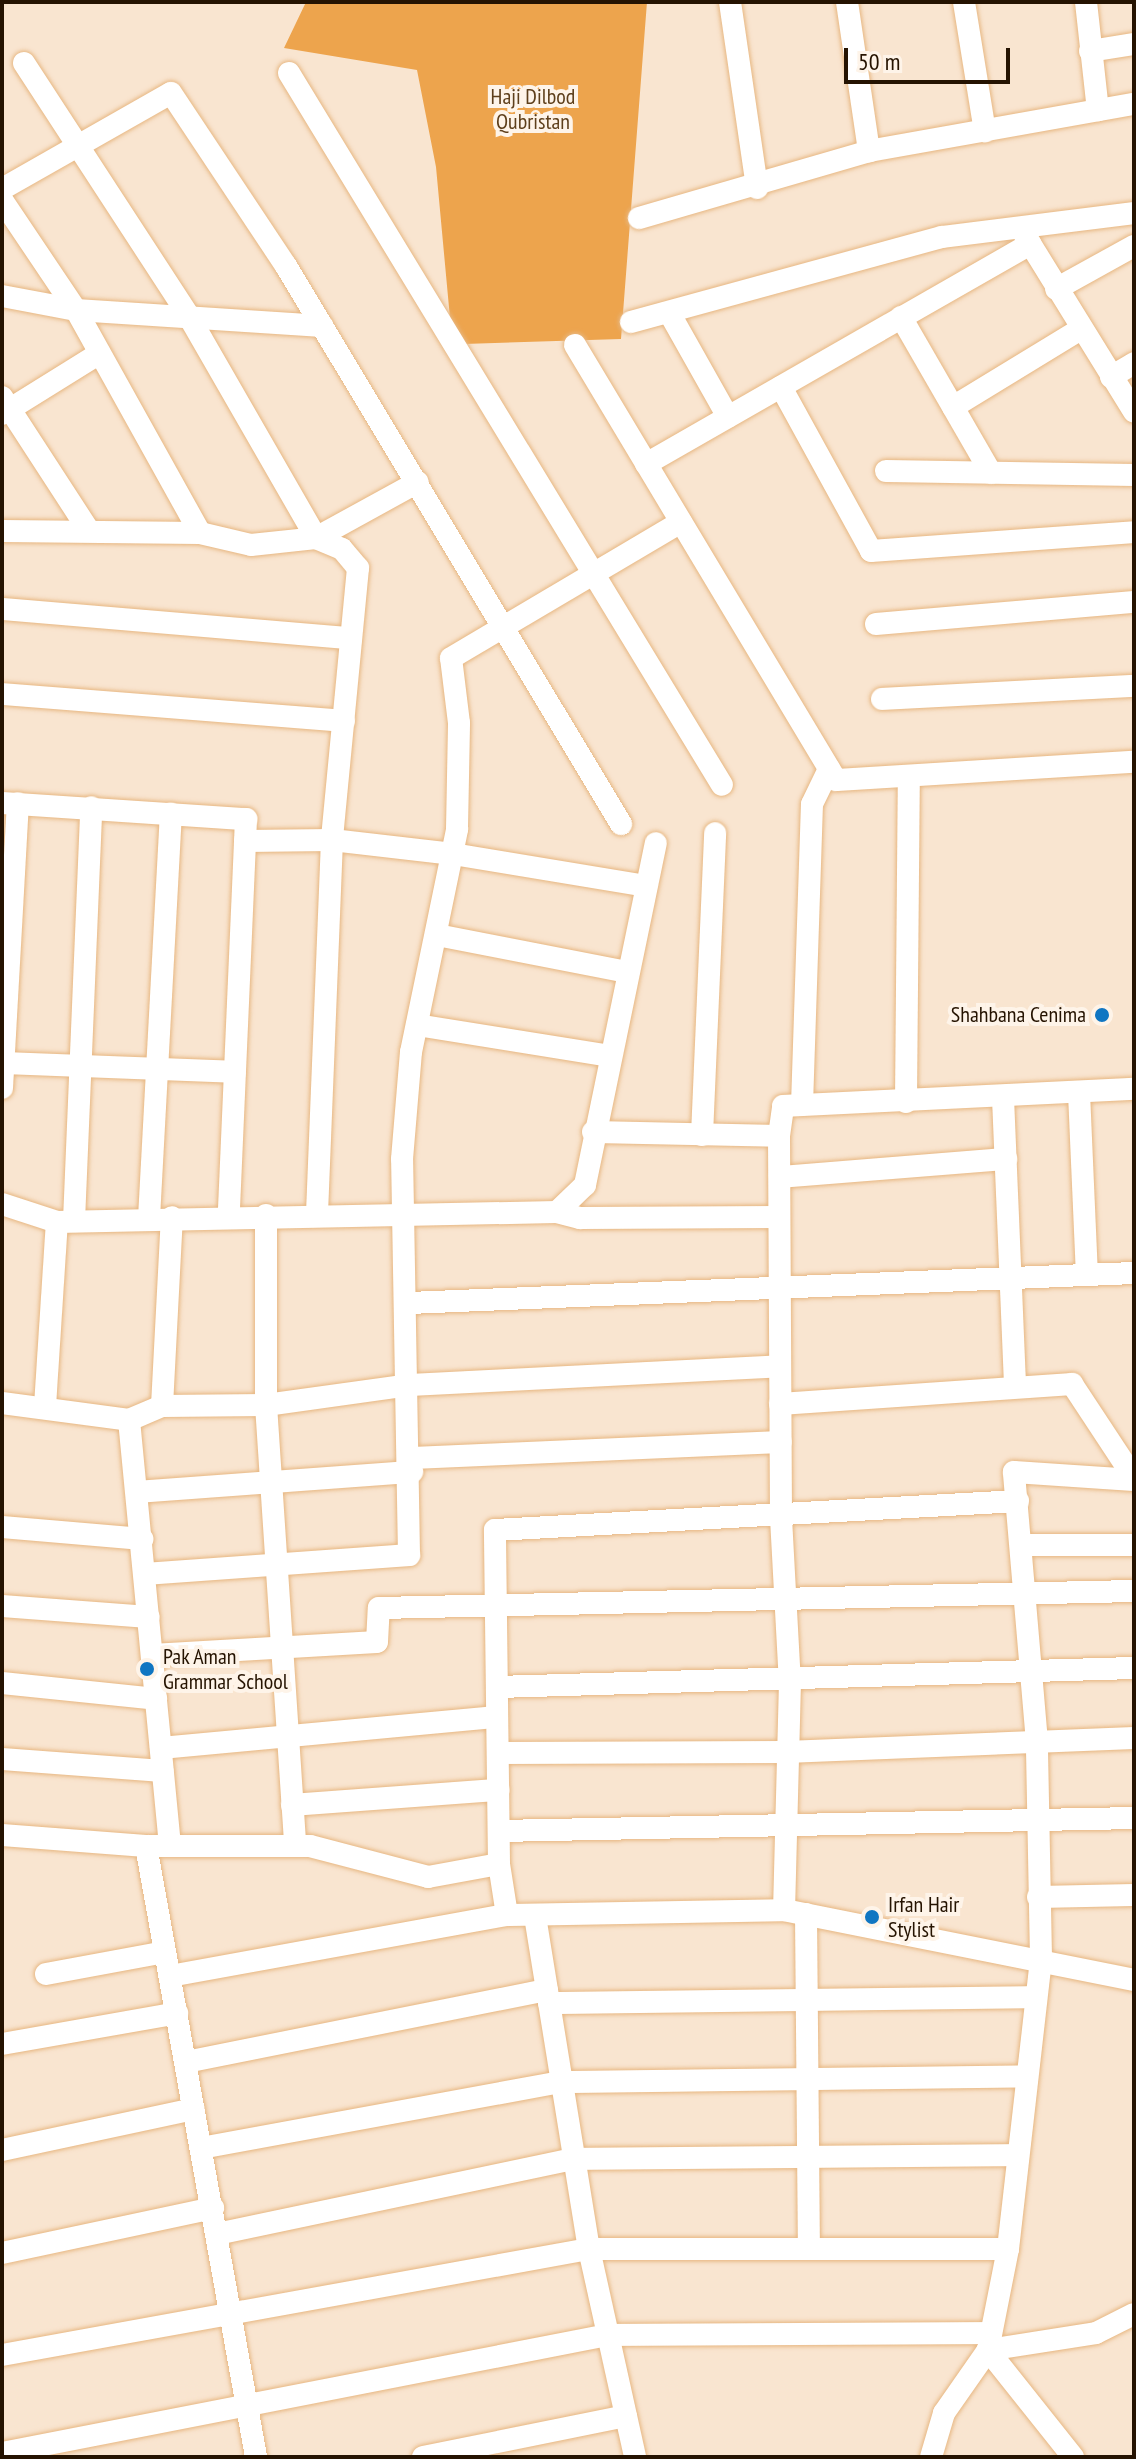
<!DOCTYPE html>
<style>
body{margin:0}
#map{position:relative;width:1136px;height:2459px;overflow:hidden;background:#f9e5d0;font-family:"PT Sans Narrow",sans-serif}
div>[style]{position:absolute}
.green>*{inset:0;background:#eda44d}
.roads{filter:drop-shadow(0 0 2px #e7b782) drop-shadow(0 0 2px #e7b782)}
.minor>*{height:22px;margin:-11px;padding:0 11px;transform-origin:11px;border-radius:11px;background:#fff}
.dots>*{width:22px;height:22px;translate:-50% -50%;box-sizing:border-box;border:4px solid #fef4e9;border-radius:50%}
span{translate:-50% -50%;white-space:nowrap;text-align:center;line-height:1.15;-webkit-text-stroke:8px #fef4e9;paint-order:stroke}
.park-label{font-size:22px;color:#5e3f1b}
.poi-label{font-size:22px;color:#251301}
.right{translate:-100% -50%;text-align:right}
.left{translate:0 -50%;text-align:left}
.frame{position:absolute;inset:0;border:4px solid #251301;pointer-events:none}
.scale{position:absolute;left:844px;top:48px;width:166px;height:36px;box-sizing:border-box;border:4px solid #251301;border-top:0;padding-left:10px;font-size:24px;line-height:28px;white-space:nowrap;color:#251301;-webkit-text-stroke:6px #fef4e9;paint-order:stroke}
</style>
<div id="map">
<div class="green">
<i style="clip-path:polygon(306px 2px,647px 2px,621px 339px,464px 344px,451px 329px,436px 167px,417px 70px,284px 48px)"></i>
</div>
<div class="roads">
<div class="minor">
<i style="left:730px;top:2px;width:188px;rotate:81.7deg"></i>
<i style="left:847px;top:2px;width:151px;rotate:81.6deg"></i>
<i style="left:964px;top:2px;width:131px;rotate:80.8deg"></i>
<i style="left:1086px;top:2px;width:109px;rotate:83.7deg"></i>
<i style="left:1090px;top:51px;width:45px;rotate:-9deg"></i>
<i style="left:24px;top:63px;width:301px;rotate:56.9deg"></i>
<i style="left:188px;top:315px;width:257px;rotate:60.1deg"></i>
<i style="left:316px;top:538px;width:116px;rotate:-28.8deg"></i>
<i style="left:289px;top:73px;width:833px;rotate:58.69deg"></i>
<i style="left:2px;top:189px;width:194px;rotate:-29.6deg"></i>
<i style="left:171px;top:93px;width:208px;rotate:56.4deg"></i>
<i style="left:286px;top:266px;width:651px;rotate:59.02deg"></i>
<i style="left:2px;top:200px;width:133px;rotate:56.1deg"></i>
<i style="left:76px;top:310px;width:255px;rotate:60.9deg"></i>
<i style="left:639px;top:218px;width:240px;rotate:-16.2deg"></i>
<i style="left:869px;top:151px;width:269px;rotate:-10.1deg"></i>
<i style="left:1023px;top:232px;width:211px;rotate:58.3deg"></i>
<i style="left:1056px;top:289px;width:89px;rotate:-28.9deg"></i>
<i style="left:2px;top:296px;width:75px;rotate:10.7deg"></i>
<i style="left:76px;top:310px;width:247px;rotate:3.7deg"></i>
<i style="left:670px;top:314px;width:118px;rotate:60.6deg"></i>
<i style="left:901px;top:317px;width:180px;rotate:60deg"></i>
<i style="left:631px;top:322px;width:322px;rotate:-15.3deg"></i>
<i style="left:942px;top:237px;width:193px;rotate:-7.1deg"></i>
<i style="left:575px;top:345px;width:507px;rotate:59.04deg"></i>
<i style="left:836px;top:780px;width:299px;rotate:-3.5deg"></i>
<i style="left:1111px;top:377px;width:27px;rotate:-31deg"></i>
<i style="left:781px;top:387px;width:187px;rotate:61.2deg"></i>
<i style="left:871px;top:551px;width:264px;rotate:-4.1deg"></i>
<i style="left:2px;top:397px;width:156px;rotate:57deg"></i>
<i style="left:953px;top:407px;width:150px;rotate:-31.4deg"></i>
<i style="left:2px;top:414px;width:115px;rotate:-31.9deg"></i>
<i style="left:646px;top:464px;width:443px;rotate:-29.8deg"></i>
<i style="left:886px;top:471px;width:248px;rotate:0.9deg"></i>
<i style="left:2px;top:531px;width:198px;rotate:0.6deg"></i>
<i style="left:200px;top:533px;width:52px;rotate:13.2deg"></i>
<i style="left:251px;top:545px;width:65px;rotate:-6.1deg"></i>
<i style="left:316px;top:538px;width:28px;rotate:23deg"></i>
<i style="left:342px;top:549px;width:25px;rotate:50deg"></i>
<i style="left:358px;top:568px;width:273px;rotate:95.5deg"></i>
<i style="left:332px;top:840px;width:376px;rotate:92.3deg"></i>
<i style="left:2px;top:609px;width:350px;rotate:4.8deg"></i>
<i style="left:876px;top:624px;width:259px;rotate:-4.9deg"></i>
<i style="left:2px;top:694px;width:343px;rotate:4.5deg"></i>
<i style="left:882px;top:699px;width:252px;rotate:-3deg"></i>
<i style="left:2px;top:803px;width:245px;rotate:3.8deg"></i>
<i style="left:246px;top:819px;width:396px;rotate:92.5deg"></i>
<i style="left:245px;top:841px;width:87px;rotate:-0.7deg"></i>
<i style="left:332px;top:840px;width:122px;rotate:6.6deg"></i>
<i style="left:453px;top:854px;width:196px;rotate:9.4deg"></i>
<i style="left:437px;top:935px;width:195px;rotate:11deg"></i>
<i style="left:417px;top:1025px;width:195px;rotate:9.1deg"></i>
<i style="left:2px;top:1063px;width:233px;rotate:2.2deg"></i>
<i style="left:2px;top:1088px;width:285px;rotate:-86.8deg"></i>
<i style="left:1079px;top:1093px;width:182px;rotate:87.5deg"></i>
<i style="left:1003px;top:1098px;width:287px;rotate:87.6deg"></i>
<i style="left:906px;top:1102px;width:326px;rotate:-89.5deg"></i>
<i style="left:802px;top:1105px;width:301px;rotate:-88.1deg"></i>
<i style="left:812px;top:804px;width:39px;rotate:-64deg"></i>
<i style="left:593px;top:1132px;width:186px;rotate:1.2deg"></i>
<i style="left:779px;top:1136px;width:382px;rotate:89.7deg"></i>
<i style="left:781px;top:1518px;width:164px;rotate:86.9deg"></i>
<i style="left:790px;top:1682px;width:228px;rotate:91.5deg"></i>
<i style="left:702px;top:1135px;width:302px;rotate:-87.5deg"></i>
<i style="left:779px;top:1136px;width:30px;rotate:-82deg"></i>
<i style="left:783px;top:1106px;width:351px;rotate:-2.8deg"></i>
<i style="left:780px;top:1177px;width:227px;rotate:-4.6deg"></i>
<i style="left:2px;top:1204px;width:58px;rotate:18.1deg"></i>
<i style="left:57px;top:1222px;width:500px;rotate:-1.15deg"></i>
<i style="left:557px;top:1212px;width:39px;rotate:-44deg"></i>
<i style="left:585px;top:1185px;width:349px;rotate:-78.3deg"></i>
<i style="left:557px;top:1212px;width:24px;rotate:15deg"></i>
<i style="left:580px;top:1218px;width:199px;rotate:-0.3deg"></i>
<i style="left:266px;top:1215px;width:190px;rotate:90deg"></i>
<i style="left:266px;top:1405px;width:442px;rotate:86.2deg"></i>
<i style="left:149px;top:1218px;width:405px;rotate:-86.9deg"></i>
<i style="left:74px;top:1221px;width:414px;rotate:-87.6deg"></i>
<i style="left:409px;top:1303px;width:726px;rotate:-2.37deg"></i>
<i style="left:2px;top:1403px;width:128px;rotate:7.6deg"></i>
<i style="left:129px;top:1420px;width:36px;rotate:-23deg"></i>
<i style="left:162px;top:1406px;width:104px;rotate:-0.6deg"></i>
<i style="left:266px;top:1405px;width:146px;rotate:-7.9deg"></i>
<i style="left:411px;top:1385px;width:369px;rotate:-2.9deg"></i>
<i style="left:780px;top:1404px;width:293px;rotate:-3.9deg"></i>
<i style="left:1072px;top:1384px;width:113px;rotate:56.6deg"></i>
<i style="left:45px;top:1406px;width:184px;rotate:-86.3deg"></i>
<i style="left:162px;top:1406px;width:189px;rotate:-87deg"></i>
<i style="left:129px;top:1420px;width:428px;rotate:84.5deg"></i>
<i style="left:412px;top:1458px;width:369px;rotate:-2.5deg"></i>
<i style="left:137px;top:1492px;width:276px;rotate:-4.2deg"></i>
<i style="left:2px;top:1527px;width:141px;rotate:4.9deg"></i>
<i style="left:1025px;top:1545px;width:109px"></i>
<i style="left:145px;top:1574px;width:265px;rotate:-4.1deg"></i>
<i style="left:409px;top:1555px;width:396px;rotate:-91deg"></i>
<i style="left:402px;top:1159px;width:107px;rotate:-85.2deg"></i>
<i style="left:411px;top:1052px;width:228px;rotate:-78.3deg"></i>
<i style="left:457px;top:829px;width:106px;rotate:-88.9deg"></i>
<i style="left:459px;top:723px;width:65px;rotate:-97deg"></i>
<i style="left:451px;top:658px;width:267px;rotate:-30.6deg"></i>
<i style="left:2px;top:1606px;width:147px;rotate:4.3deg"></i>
<i style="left:152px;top:1655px;width:225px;rotate:-3.3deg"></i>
<i style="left:377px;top:1642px;width:34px;rotate:-87deg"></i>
<i style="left:379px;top:1608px;width:755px;rotate:-1.29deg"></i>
<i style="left:2px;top:1683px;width:155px;rotate:5.9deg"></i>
<i style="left:497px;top:1687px;width:637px;rotate:-1.71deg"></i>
<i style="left:161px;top:1748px;width:337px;rotate:-5.3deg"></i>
<i style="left:498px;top:1753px;width:288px;rotate:-0.2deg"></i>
<i style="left:786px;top:1752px;width:348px;rotate:-2.3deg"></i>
<i style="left:2px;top:1759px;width:161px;rotate:4.3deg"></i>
<i style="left:292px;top:1805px;width:207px;rotate:-4.2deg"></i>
<i style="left:499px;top:1831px;width:635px;rotate:-1.17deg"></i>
<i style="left:2px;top:1835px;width:144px;rotate:4.4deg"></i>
<i style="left:146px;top:1846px;width:164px"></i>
<i style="left:310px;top:1846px;width:122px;rotate:14.7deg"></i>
<i style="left:428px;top:1877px;width:72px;rotate:-10.4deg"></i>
<i style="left:146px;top:1846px;width:621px;rotate:79.79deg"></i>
<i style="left:1038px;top:1897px;width:96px;rotate:-1.2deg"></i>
<i style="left:806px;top:1914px;width:329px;rotate:89.5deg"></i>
<i style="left:507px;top:1915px;width:277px;rotate:-1deg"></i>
<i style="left:784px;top:1910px;width:357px;rotate:11.3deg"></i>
<i style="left:535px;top:1916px;width:337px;rotate:80.8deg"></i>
<i style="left:589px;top:2249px;width:213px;rotate:77.5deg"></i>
<i style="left:46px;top:1974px;width:121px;rotate:-10.5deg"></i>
<i style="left:170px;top:1976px;width:342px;rotate:-10.3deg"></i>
<i style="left:507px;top:1915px;width:52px;rotate:-98.9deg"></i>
<i style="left:499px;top:1864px;width:334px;rotate:-90.7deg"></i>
<i style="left:495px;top:1530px;width:524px;rotate:-3.17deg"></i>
<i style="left:549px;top:2003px;width:487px;rotate:-0.7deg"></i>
<i style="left:2px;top:2044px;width:178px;rotate:-10deg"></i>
<i style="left:186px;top:2062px;width:368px;rotate:-11.3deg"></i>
<i style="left:201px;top:2148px;width:367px;rotate:-10.4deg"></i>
<i style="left:562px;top:2082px;width:465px;rotate:-0.7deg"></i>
<i style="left:2px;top:2150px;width:196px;rotate:-12.1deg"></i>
<i style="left:217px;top:2234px;width:365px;rotate:-11.9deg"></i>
<i style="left:574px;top:2159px;width:444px;rotate:-0.5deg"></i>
<i style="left:2px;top:2253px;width:216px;rotate:-12deg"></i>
<i style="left:2px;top:2355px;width:596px;rotate:-10.24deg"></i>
<i style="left:589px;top:2249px;width:419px"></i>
<i style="left:2px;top:2453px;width:617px;rotate:-11.02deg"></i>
<i style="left:608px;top:2335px;width:383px;rotate:-0.3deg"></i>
<i style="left:423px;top:2457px;width:207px;rotate:-11.4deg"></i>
<i style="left:931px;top:2457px;width:46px;rotate:-73.5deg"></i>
<i style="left:944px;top:2413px;width:77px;rotate:-55.1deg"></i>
<i style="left:988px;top:2350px;width:103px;rotate:-78.8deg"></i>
<i style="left:1008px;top:2249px;width:293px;rotate:-83.5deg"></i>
<i style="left:1041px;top:1958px;width:216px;rotate:-91.1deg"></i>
<i style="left:1037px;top:1742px;width:271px;rotate:-94.9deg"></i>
<i style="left:1014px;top:1472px;width:120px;rotate:3.8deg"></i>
<i style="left:1073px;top:2457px;width:137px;rotate:-128.5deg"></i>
<i style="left:988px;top:2350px;width:109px;rotate:-8.9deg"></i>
<i style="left:1096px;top:2333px;width:42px;rotate:-26.6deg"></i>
</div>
</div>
<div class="dots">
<i style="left:1102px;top:1015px;background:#1076c2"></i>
<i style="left:147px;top:1669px;background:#1076c2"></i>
<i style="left:872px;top:1917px;background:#1076c2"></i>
</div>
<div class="park-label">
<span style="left:533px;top:109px">Haji Dilbod<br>Qubristan</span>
</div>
<div class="poi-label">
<span class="right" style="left:1086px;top:1015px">Shahbana Cenima</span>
<span class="left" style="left:163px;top:1669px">Pak Aman<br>Grammar School</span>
<span class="left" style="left:888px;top:1917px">Irfan Hair<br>Stylist</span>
</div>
<div class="frame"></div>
<div class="scale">50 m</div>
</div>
